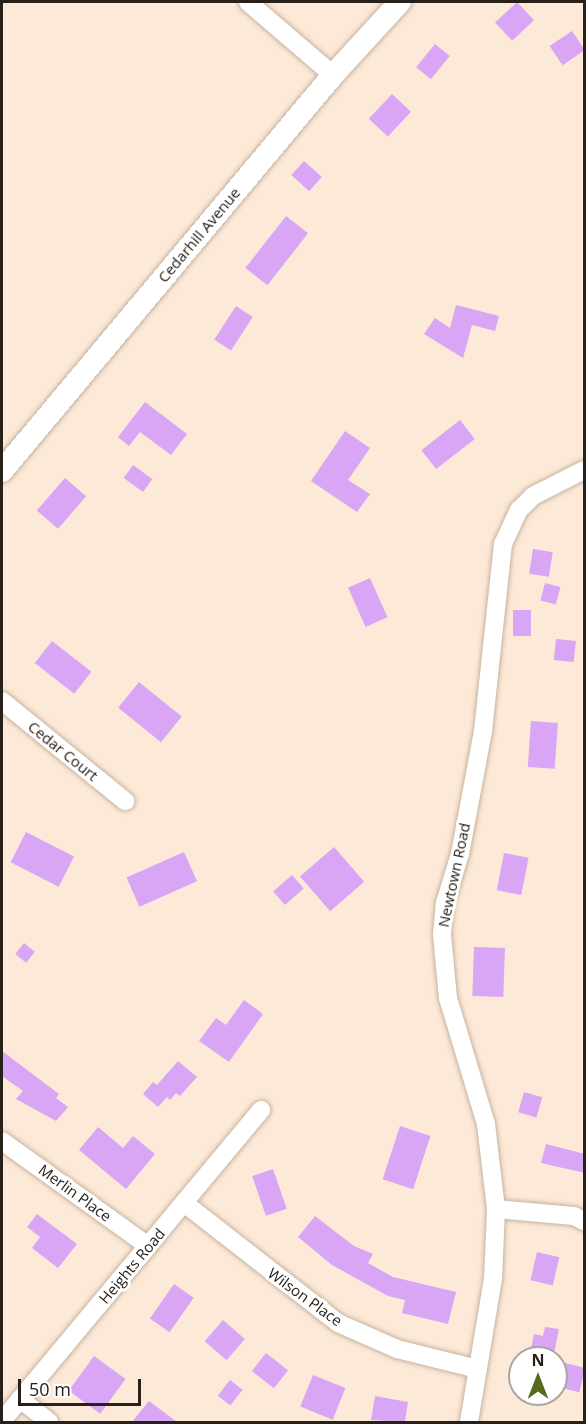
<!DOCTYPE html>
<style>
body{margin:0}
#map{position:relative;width:586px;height:1424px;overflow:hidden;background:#fde9d7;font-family:"Open Sans",sans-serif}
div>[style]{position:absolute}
.building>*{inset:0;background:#d9a5f5;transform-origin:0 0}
.roads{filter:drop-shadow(0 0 2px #c6b3a1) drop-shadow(0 0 2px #c6b3a1)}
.minor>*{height:18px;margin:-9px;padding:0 9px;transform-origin:9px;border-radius:9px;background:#fff}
.tertiary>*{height:22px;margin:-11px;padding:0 11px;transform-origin:11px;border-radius:11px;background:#fff}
span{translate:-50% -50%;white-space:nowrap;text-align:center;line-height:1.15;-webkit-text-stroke:6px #fff;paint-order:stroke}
.street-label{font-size:15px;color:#28211a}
.frame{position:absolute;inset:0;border:3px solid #28211a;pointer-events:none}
.north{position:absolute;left:508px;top:1346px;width:60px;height:60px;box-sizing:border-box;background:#fff;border:2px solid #a9a6a3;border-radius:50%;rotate:0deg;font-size:16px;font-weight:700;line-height:24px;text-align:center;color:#28211a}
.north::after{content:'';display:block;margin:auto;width:21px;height:27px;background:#556b1b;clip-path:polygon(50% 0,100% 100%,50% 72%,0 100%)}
.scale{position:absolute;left:18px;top:1379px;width:123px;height:27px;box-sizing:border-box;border:3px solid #28211a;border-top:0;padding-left:8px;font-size:18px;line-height:21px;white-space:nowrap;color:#28211a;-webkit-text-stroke:4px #fff;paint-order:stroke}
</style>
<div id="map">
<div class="building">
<i style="left:517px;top:2px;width:25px;height:30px;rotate:47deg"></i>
<i style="left:572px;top:31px;width:23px;height:27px;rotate:56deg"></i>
<i style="left:435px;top:44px;width:19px;height:30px;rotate:39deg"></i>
<i style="left:392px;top:94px;width:26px;height:34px;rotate:43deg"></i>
<i style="left:304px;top:161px;width:24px;height:19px;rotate:42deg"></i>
<i style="left:286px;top:216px;width:28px;height:66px;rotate:38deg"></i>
<i style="clip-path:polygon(456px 305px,499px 316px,495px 331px,472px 325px,463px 358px,424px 334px,435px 318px,450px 328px)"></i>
<i style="left:236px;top:306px;width:20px;height:40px;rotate:33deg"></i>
<i style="clip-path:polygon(145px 402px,187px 434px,171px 455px,140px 432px,129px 446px,118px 437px)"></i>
<i style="left:460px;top:420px;width:24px;height:49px;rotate:52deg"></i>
<i style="clip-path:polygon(345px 431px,370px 448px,348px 480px,370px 494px,357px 512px,311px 481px)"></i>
<i style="left:133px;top:465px;width:24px;height:16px;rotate:36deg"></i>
<i style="left:65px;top:478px;width:28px;height:43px;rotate:41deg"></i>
<i style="left:533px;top:549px;width:20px;height:25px;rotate:9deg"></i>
<i style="left:370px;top:578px;width:43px;height:24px;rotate:66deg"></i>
<i style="left:545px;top:583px;width:16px;height:18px;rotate:15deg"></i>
<i style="left:513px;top:610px;width:18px;height:26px"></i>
<i style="left:556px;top:639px;width:20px;height:21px;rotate:6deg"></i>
<i style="left:52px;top:641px;width:50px;height:28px;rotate:38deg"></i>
<i style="left:139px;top:682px;width:55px;height:33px;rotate:39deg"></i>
<i style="left:531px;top:721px;width:27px;height:46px;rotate:4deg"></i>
<i style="left:26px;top:832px;width:54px;height:34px;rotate:27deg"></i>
<i style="left:334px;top:847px;width:46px;height:45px;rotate:49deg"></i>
<i style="left:184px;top:852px;width:32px;height:63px;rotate:66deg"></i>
<i style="left:504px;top:853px;width:25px;height:38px;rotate:11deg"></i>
<i style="left:292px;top:875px;width:18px;height:25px;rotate:49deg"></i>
<i style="left:24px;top:943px;width:14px;height:14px;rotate:39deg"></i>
<i style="left:474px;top:947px;width:31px;height:49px;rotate:2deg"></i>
<i style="clip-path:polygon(244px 1000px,263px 1014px,229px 1062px,199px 1041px,216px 1018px,226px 1025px)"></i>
<i style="clip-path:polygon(2px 1051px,59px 1094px,56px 1098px,68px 1107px,56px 1121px,16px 1099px,23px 1091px,2px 1076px)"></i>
<i style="clip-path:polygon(178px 1061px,197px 1077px,180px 1096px,176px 1093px,170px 1100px,167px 1097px,158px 1107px,143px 1094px,153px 1082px,157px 1085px)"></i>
<i style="left:524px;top:1092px;width:19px;height:21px;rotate:16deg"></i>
<i style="left:400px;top:1126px;width:32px;height:56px;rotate:18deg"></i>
<i style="clip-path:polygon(98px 1127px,123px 1148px,133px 1136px,155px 1154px,126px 1189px,79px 1150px)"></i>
<i style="clip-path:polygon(546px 1144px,585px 1154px,585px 1173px,541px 1163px)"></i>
<i style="left:273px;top:1169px;width:42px;height:22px;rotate:71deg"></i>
<i style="clip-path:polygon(37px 1214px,77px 1244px,58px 1268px,32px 1248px,40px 1237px,27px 1227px)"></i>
<i style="clip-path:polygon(315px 1216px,354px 1246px,373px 1254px,368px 1263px,393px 1277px,456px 1292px,448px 1324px,402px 1313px,405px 1300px,388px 1296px,332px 1265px,298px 1237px)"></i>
<i style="left:537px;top:1252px;width:23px;height:29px;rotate:13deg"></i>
<i style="left:174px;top:1284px;width:24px;height:42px;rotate:35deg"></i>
<i style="left:223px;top:1320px;width:29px;height:28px;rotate:41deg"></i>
<i style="clip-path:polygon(545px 1327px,559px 1329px,553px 1358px,530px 1354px,534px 1334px,543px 1336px)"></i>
<i style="left:266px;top:1353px;width:28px;height:23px;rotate:38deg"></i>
<i style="left:94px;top:1356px;width:39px;height:43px;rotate:36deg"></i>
<i style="left:565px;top:1363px;width:21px;height:25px;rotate:14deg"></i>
<i style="left:313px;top:1375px;width:35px;height:34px;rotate:22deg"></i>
<i style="left:230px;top:1380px;width:16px;height:20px;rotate:38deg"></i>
<i style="clip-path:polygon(375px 1396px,408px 1402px,405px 1422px,371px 1420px)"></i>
<i style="clip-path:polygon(149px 1401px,177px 1422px,132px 1422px)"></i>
</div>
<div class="roads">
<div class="minor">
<i style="left:248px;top:2px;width:112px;rotate:40.7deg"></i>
<i style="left:2px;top:701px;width:159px;rotate:39.1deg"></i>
<i style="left:2px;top:1141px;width:180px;rotate:35.7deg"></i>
<i style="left:184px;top:1203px;width:195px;rotate:37.9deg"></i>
<i style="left:338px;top:1323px;width:64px;rotate:23.8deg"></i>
<i style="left:397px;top:1349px;width:83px;rotate:13.9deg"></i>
<i style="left:496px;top:1209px;width:78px;rotate:5.1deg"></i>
<i style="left:574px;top:1216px;width:11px;rotate:27deg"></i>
<i style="left:20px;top:1399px;width:37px;rotate:38deg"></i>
<i style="left:2px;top:1421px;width:405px;rotate:-50.2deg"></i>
<i style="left:469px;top:1422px;width:145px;rotate:-80.5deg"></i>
<i style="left:493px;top:1279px;width:70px;rotate:-87.5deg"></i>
<i style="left:496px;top:1209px;width:86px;rotate:-96.7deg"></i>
<i style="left:486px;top:1124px;width:132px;rotate:-106.8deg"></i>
<i style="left:448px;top:998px;width:63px;rotate:-95.4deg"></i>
<i style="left:442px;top:935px;width:32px;rotate:-85deg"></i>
<i style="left:445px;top:903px;width:51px;rotate:-73deg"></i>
<i style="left:460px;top:854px;width:125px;rotate:-79.4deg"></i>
<i style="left:483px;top:731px;width:188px;rotate:-83.9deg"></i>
<i style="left:503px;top:544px;width:38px;rotate:-65deg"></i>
<i style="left:519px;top:510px;width:20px;rotate:-45deg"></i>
<i style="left:533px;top:496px;width:57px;rotate:-27deg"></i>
</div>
<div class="tertiary">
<i style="left:2px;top:471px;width:516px;rotate:-50.11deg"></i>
<i style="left:333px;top:75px;width:99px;rotate:-47.5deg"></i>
</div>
</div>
<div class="street-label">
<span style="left:199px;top:235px;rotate:-50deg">Cedarhill Avenue</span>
<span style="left:63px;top:751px;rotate:39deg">Cedar Court</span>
<span style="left:454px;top:875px;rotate:-78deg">Newtown Road</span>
<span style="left:75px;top:1193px;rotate:36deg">Merlin Place</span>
<span style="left:132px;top:1266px;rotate:-50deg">Heights Road</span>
<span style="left:305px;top:1297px;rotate:36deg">Wilson Place</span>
</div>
<div class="frame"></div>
<div class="north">N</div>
<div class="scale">50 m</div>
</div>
